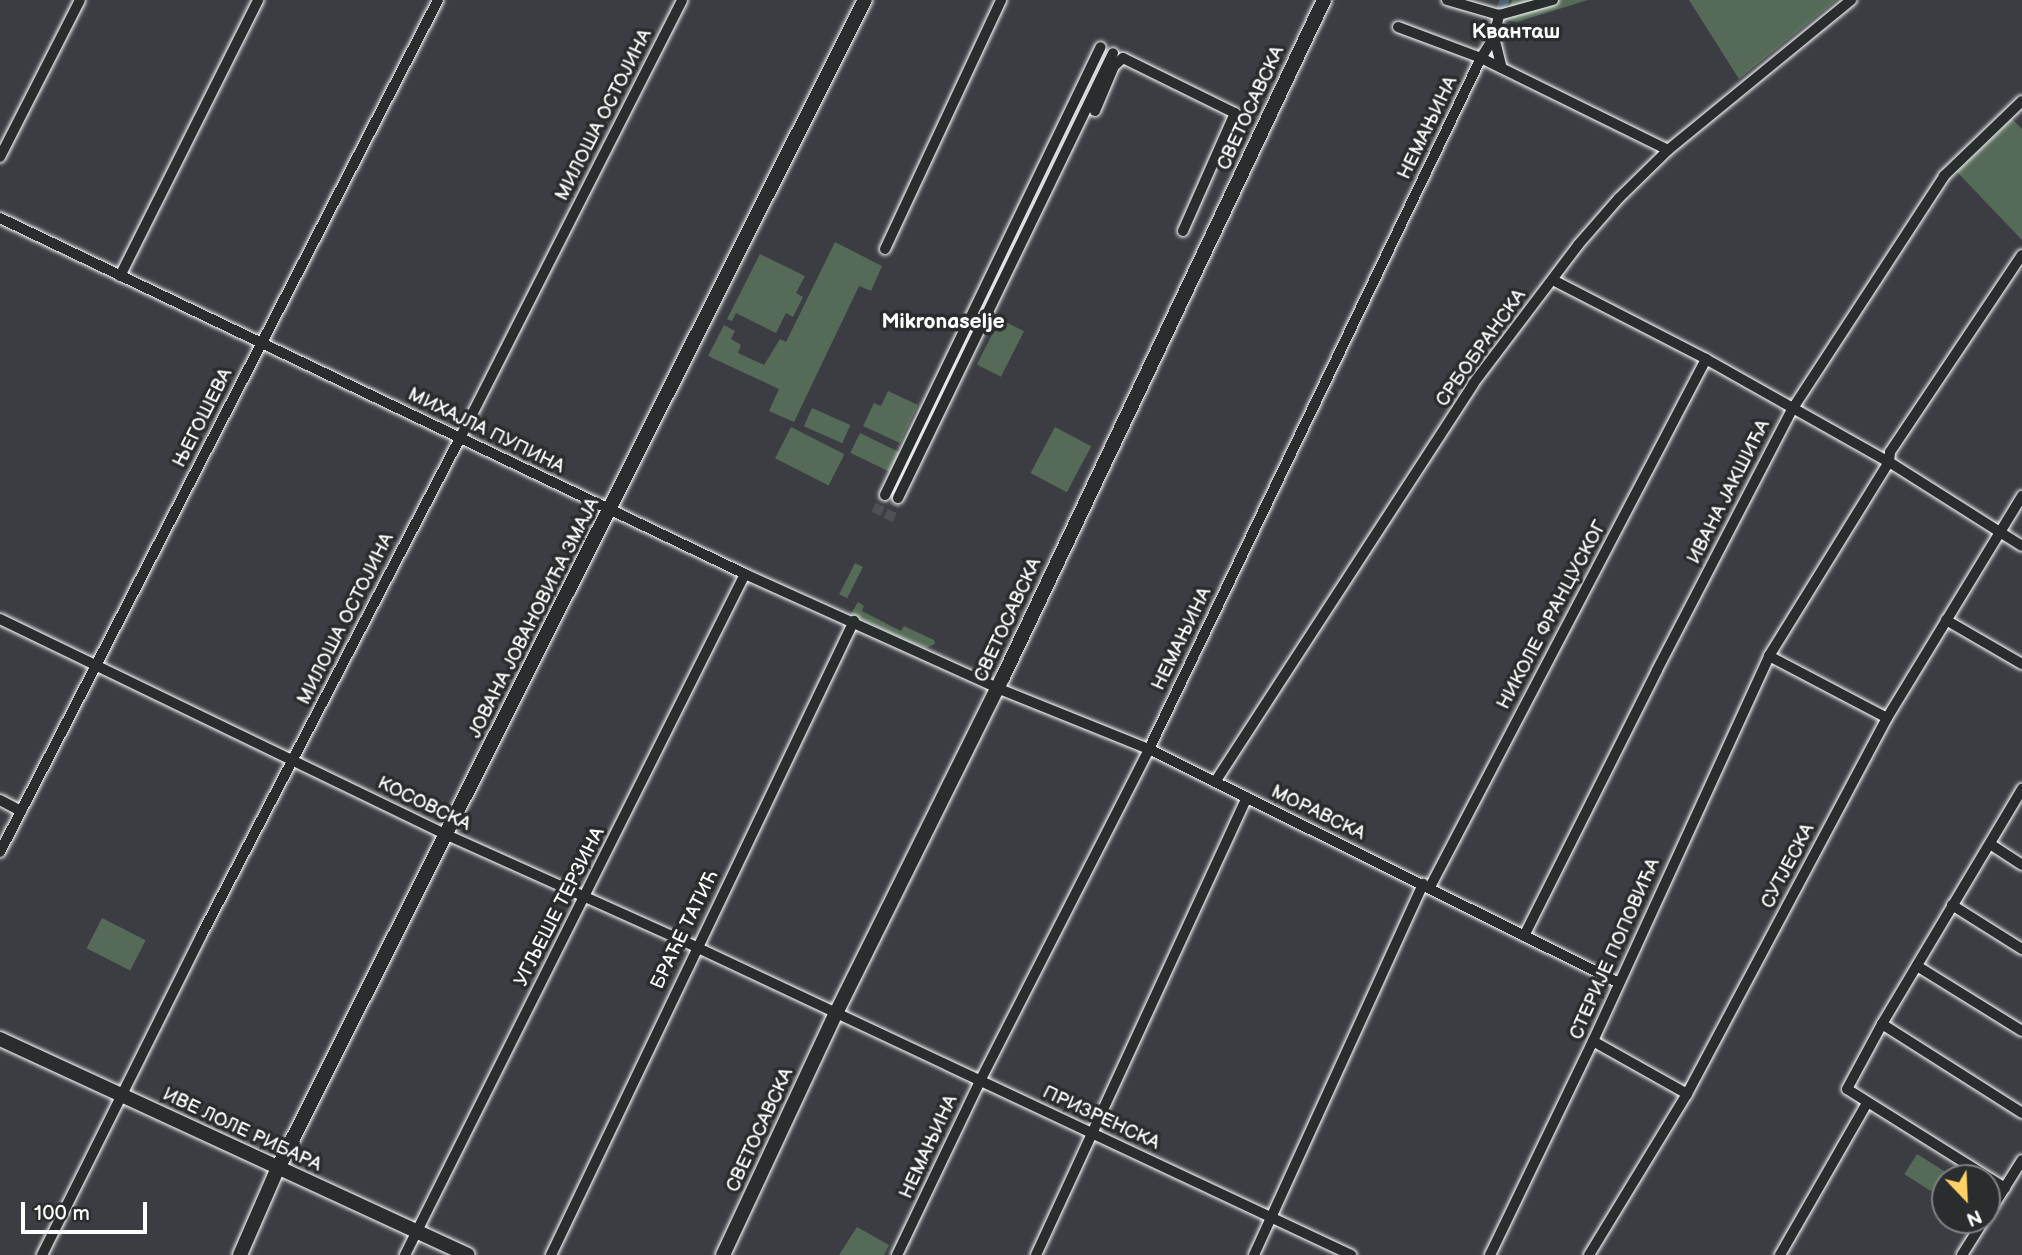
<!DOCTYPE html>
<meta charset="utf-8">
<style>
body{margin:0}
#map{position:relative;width:2022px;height:1255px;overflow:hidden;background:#3b3d43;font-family:"Balsamiq Sans",sans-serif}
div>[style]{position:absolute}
.green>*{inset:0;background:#556b57;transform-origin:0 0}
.canal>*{height:9px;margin:-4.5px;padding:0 4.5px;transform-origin:4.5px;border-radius:4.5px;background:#4b626f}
.street-tunnel>*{height:10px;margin-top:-5px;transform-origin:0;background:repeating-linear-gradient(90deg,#4f5056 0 10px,transparent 0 15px)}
.roads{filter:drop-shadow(0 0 2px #fff) drop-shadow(0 0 2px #fff)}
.street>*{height:10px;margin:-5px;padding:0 5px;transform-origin:5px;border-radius:5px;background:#2a2d2e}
.secondary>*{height:14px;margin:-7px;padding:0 7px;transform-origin:7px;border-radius:7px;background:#2a2d2e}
span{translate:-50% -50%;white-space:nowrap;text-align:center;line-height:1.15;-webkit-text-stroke:7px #2a2d2e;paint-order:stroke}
.street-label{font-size:19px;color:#fff}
.neighbourhood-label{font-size:21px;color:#fff;font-weight:700}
.north{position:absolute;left:1931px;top:1164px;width:70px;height:70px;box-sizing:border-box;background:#2a2d2e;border:2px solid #7f8182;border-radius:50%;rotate:157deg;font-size:19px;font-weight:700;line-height:28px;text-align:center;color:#fff}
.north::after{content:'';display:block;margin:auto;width:24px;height:32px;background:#ffd166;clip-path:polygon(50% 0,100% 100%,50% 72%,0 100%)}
.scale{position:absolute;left:21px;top:1202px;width:126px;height:32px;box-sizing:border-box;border:4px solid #fff;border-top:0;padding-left:9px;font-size:21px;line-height:24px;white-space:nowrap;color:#fff;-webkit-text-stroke:5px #2a2d2e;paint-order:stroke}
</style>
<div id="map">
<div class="green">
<i style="clip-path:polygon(1512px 0,1588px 0,1517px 22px,1506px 20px)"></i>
<i style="clip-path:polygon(1689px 0,1837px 0,1739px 79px)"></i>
<i style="clip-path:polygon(2012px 119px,2022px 129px,2022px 240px,1957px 172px)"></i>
<i style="clip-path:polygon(835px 242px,882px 266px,871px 291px,859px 286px,794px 422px,769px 411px,779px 389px,708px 356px,724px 325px,735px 331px,731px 339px,741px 345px,738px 353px,764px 365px,780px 339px,786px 342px)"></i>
<i style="clip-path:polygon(760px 254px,805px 276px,796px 293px,803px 297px,793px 317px,786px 313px,776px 333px,736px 313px,732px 321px,727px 319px)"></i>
<i style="left:1000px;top:319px;width:27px;height:51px;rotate:27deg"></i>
<i style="clip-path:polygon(888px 391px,918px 405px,900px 443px,863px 426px,874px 403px,881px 406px)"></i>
<i style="left:812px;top:408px;width:42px;height:20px;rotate:24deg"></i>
<i style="left:791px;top:427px;width:60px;height:35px;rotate:27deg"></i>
<i style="left:1055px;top:427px;width:41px;height:52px;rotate:28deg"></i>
<i style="left:860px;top:433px;width:49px;height:22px;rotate:26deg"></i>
<i style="left:855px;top:563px;width:9px;height:35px;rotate:27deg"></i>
<i style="clip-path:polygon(858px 602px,864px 606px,862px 611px,901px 631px,904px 626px,934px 640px,935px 644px,926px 648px,914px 644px,851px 614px)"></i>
<i style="left:102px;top:918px;width:49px;height:34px;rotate:27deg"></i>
<i style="left:1917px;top:1154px;width:38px;height:24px;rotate:32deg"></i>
<i style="clip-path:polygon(857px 1227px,889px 1245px,884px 1255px,839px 1255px)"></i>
</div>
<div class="canal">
<i style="left:1501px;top:6px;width:7px;rotate:-63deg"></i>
</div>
<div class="street-tunnel">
<i style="left:876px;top:514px;width:21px;rotate:-65deg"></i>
<i style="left:888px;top:520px;width:24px;rotate:-66deg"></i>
</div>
<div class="roads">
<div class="street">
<i style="left:1447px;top:0;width:54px;rotate:16.1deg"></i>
<i style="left:1499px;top:15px;width:56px;rotate:-15.5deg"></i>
<i style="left:1398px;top:27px;width:89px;rotate:20.5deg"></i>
<i style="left:1481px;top:58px;width:208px;rotate:26.2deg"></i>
<i style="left:1494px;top:37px;width:32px;rotate:76deg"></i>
<i style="left:1095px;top:111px;width:49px;rotate:-67.1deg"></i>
<i style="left:1114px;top:66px;width:12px;rotate:-42deg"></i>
<i style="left:1123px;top:58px;width:125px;rotate:26.2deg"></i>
<i style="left:1235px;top:113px;width:129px;rotate:113.8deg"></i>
<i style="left:0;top:157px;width:176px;rotate:-63deg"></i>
<i style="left:0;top:218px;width:826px;rotate:25.54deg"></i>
<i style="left:745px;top:574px;width:277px;rotate:24.3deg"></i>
<i style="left:997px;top:688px;width:164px;rotate:21.9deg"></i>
<i style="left:1149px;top:749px;width:523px;rotate:26.47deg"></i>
<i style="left:885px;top:249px;width:275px;rotate:-65deg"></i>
<i style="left:120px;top:276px;width:309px;rotate:-63.4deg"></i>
<i style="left:1553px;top:280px;width:172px;rotate:27.3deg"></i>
<i style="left:1706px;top:359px;width:210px;rotate:29.4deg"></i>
<i style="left:1889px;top:462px;width:157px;rotate:32.3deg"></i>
<i style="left:885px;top:495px;width:497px;rotate:-64.3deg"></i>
<i style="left:898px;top:498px;width:494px;rotate:-64.2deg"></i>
<i style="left:0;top:619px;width:494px;rotate:25.8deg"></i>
<i style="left:445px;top:834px;width:275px;rotate:24.2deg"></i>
<i style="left:696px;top:947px;width:724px;rotate:25.18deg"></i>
<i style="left:1946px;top:620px;width:88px;rotate:30.1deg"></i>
<i style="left:1769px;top:656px;width:133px;rotate:27.7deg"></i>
<i style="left:1215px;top:782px;width:474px;rotate:-57deg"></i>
<i style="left:1473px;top:384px;width:174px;rotate:-52.9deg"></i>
<i style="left:1578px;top:245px;width:62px;rotate:-48.9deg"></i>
<i style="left:1619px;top:198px;width:69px;rotate:-44.4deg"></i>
<i style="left:1668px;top:150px;width:237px;rotate:-39.3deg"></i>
<i style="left:0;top:800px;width:24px;rotate:28deg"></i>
<i style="left:1990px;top:844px;width:38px;rotate:33deg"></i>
<i style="left:0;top:852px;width:958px;rotate:-62.79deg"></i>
<i style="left:1430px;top:887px;width:596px;rotate:-62.4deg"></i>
<i style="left:1952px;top:905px;width:83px;rotate:32.2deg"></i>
<i style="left:1524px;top:936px;width:297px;rotate:-63.4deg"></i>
<i style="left:1657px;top:670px;width:295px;rotate:-62.6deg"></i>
<i style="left:1793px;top:408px;width:277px;rotate:-56.9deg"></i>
<i style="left:1944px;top:176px;width:108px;rotate:-43.9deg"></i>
<i style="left:1917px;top:966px;width:123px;rotate:31.8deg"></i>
<i style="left:1882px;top:1024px;width:166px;rotate:32.4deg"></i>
<i style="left:1593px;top:1041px;width:108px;rotate:29.4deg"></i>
<i style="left:2005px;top:1188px;width:186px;rotate:-147.9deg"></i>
<i style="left:1847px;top:1089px;width:74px;rotate:-61.7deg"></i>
<i style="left:1882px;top:1024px;width:274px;rotate:-59.2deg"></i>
<i style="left:1987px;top:1216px;width:66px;rotate:-58deg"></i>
<i style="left:42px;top:1255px;width:356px;rotate:-63.5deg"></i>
<i style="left:201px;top:936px;width:561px;rotate:-62.52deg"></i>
<i style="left:460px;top:438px;width:491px;rotate:-63.1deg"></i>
<i style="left:405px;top:1255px;width:761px;rotate:-63.47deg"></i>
<i style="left:551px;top:1255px;width:703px;rotate:-64.46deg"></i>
<i style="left:897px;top:1255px;width:193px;rotate:-64.5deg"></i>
<i style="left:980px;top:1081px;width:373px;rotate:-63deg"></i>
<i style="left:1149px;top:749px;width:767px;rotate:-64.34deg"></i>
<i style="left:1481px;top:58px;width:25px;rotate:-58deg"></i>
<i style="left:1494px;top:37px;width:23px;rotate:-77deg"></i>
<i style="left:1036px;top:1255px;width:504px;rotate:-65.26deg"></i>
<i style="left:1254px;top:1255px;width:408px;rotate:-65.5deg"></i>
<i style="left:1490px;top:1255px;width:237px;rotate:-64.3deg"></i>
<i style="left:1593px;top:1041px;width:423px;rotate:-65.4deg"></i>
<i style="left:1769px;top:656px;width:228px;rotate:-58.3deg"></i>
<i style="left:1889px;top:462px;width:10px;rotate:-84deg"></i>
<i style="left:1890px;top:452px;width:237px;rotate:-56.2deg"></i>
<i style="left:1589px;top:1255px;width:188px;rotate:-58.7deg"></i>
<i style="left:1687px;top:1094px;width:426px;rotate:-62deg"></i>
<i style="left:1887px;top:718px;width:260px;rotate:-58.7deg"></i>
<i style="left:1780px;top:1255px;width:175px;rotate:-60.2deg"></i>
<i style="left:1962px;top:1255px;width:41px;rotate:-57.8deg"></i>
</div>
<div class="secondary">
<i style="left:0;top:1039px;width:515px;rotate:24.78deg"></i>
<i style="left:240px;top:1255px;width:93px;rotate:-66.5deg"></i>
<i style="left:277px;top:1170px;width:1309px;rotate:-63.32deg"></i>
<i style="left:723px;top:1255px;width:267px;rotate:-65deg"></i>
<i style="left:836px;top:1013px;width:375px;rotate:-63.6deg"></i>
<i style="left:1003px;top:677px;width:749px;rotate:-64.63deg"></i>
</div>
</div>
<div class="street-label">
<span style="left:1251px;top:108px;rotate:-65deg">СВЕТОСАВСКА</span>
<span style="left:604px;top:115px;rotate:-63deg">МИЛОША ОСТОЈИНА</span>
<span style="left:1428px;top:128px;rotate:-64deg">НЕМАЊИНА</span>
<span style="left:1481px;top:348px;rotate:-54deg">СРБОБРАНСКА</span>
<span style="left:203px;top:418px;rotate:-63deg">ЊЕГОШЕВА</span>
<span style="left:486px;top:431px;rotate:26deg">МИХАЈЛА ПУПИНА</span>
<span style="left:1729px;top:492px;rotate:-63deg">ИВАНА ЈАКШИЋА</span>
<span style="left:1552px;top:615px;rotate:-62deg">НИКОЛЕ ФРАНЦУСКОГ</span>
<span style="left:534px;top:618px;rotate:-63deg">ЈОВАНА ЈОВАНОВИЋА ЗМАЈА</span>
<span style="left:346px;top:619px;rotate:-63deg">МИЛОША ОСТОЈИНА</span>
<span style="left:1008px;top:620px;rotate:-65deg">СВЕТОСАВСКА</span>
<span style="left:1182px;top:639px;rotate:-64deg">НЕМАЊИНА</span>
<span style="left:424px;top:804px;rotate:26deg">КОСОВСКА</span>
<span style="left:1318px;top:813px;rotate:26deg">МОРАВСКА</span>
<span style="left:1788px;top:866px;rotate:-62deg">СУТЈЕСКА</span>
<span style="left:560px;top:907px;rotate:-63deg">УГЉЕШЕ ТЕРЗИНА</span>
<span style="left:685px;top:930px;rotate:-64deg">БРАЋЕ ТАТИЋ</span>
<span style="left:1615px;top:949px;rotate:-66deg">СТЕРИЈЕ ПОПОВИЋА</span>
<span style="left:1101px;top:1118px;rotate:25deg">ПРИЗРЕНСКА</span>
<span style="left:242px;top:1130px;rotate:25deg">ИВЕ ЛОЛЕ РИБАРА</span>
<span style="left:760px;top:1130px;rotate:-65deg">СВЕТОСАВСКА</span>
<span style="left:929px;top:1147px;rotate:-65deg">НЕМАЊИНА</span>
</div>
<div class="neighbourhood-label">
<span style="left:1516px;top:32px">Кванташ</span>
<span style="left:943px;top:322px">Mikronaselje</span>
</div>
<div class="north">N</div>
<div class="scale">100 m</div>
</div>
